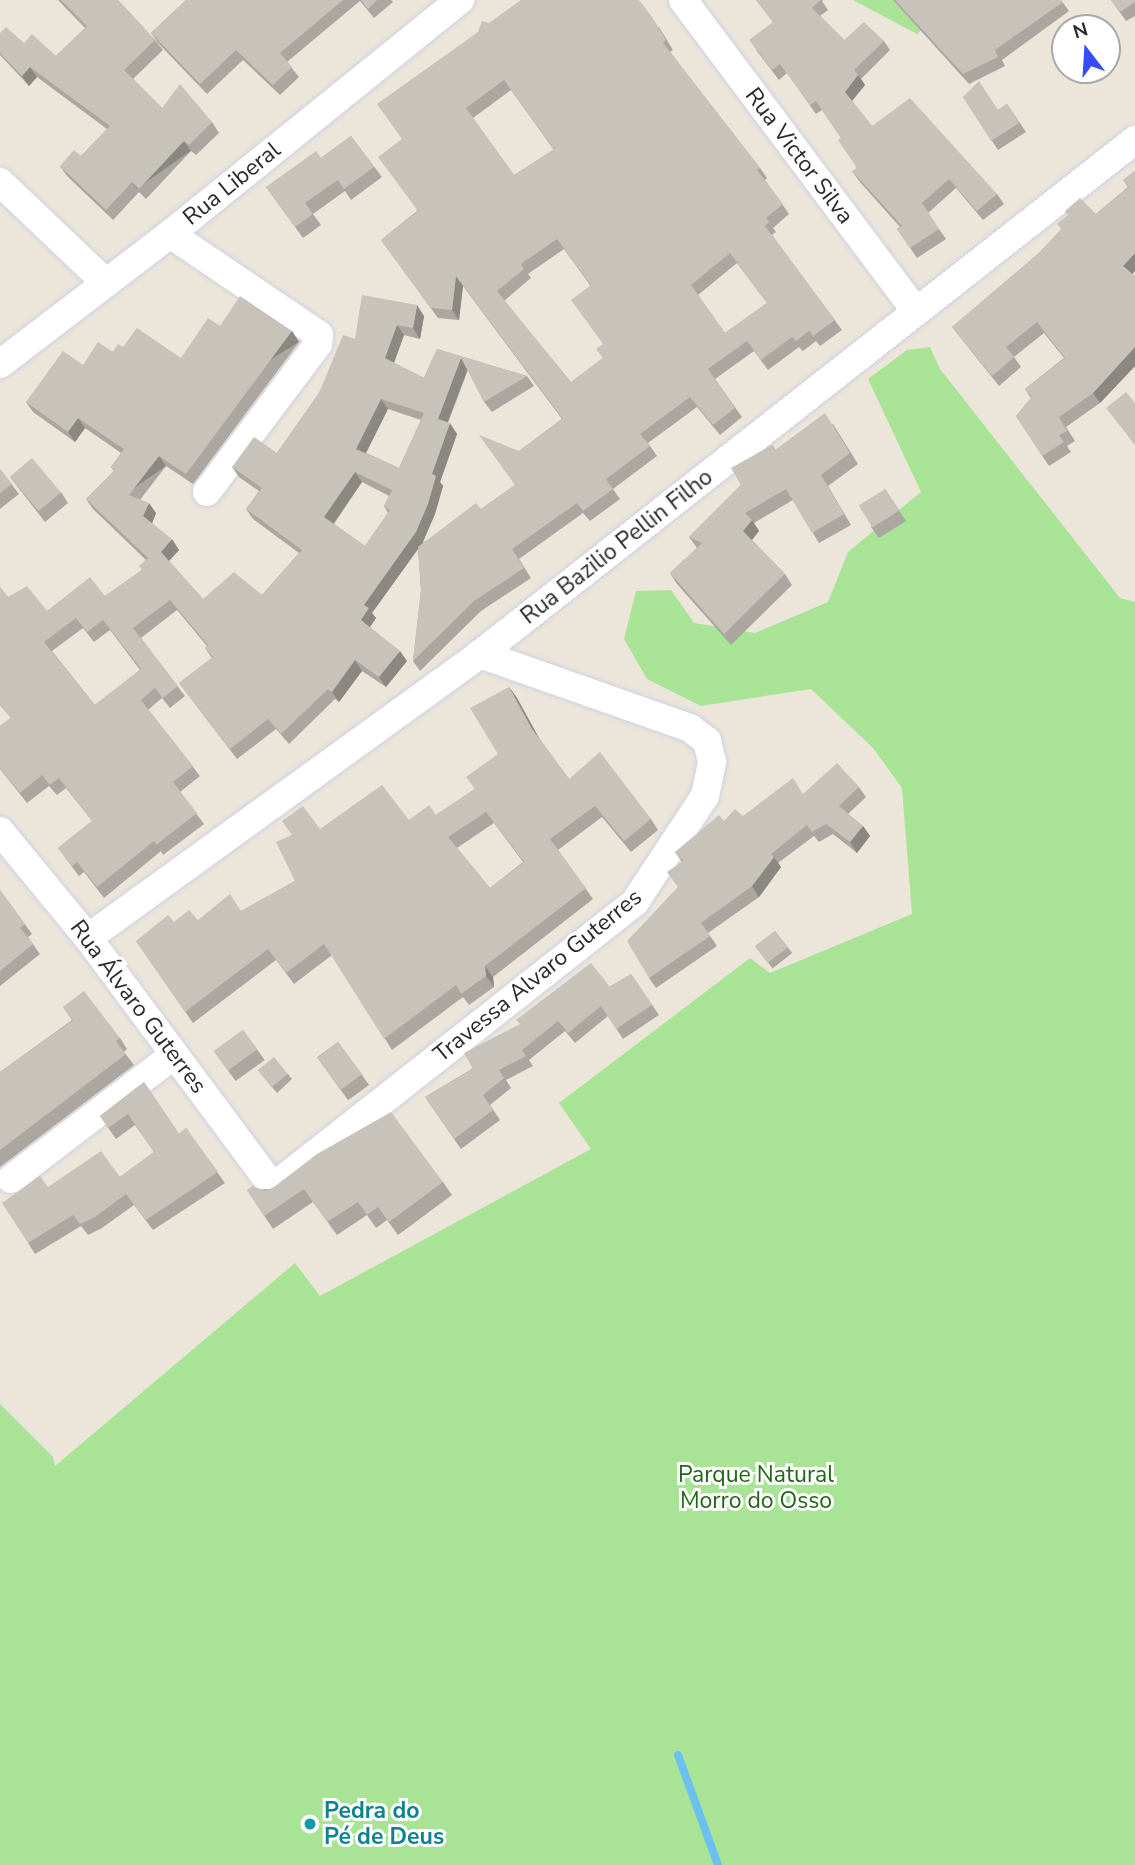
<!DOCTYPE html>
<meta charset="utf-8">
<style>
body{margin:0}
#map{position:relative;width:1135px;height:1865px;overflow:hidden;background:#ece6da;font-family:"Nunito Sans",sans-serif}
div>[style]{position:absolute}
.green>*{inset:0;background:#a9e396}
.stream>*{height:8px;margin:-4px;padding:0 4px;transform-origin:4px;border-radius:4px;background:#6bc0f0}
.roads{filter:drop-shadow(0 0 2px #d0d1e2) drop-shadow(0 0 2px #d0d1e2)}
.minor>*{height:28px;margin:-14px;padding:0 14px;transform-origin:14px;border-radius:14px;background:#fff}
.wall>*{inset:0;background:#aba7a0;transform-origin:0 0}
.shaded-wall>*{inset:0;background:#8b8882;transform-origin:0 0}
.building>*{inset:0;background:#c7c2ba;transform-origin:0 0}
.dots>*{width:19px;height:19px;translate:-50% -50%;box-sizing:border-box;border:4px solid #fff;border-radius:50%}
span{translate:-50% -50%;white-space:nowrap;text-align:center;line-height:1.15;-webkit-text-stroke:6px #fff;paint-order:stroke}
.street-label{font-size:23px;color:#292929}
.park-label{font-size:23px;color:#226619}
.culture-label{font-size:23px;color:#0d838f;font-weight:700}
.left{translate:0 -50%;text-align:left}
.north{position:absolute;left:1051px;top:14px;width:70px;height:70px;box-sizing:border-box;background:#fff;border:2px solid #a9a9a9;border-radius:50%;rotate:343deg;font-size:19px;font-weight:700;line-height:28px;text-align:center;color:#292929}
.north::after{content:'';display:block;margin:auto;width:24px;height:32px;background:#374afc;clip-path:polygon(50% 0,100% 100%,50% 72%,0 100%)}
</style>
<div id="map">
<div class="green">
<i style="clip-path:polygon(853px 0,952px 0,917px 34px)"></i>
<i style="clip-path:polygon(930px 347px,940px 369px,1120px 598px,1135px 602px,1135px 1865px,0 1865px,0 1404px,53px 1457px,55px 1466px,295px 1263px,320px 1296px,591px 1149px,559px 1103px,750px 958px,770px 973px,912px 914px,902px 788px,873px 748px,811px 689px,701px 706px,647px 679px,624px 639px,636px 591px,671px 590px,694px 623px,755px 633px,828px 602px,848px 552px,921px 492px,868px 379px,907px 350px)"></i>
</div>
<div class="stream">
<i style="left:678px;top:1755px;width:117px;rotate:70deg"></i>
</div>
<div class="roads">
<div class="minor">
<i style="left:683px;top:0;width:389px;rotate:53.2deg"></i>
<i style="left:0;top:182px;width:146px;rotate:43.6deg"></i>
<i style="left:170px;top:234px;width:180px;rotate:34.1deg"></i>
<i style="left:319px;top:335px;width:9px;rotate:96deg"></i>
<i style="left:318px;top:344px;width:185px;rotate:126.9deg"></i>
<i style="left:0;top:364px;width:214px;rotate:-37.4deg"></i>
<i style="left:170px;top:234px;width:373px;rotate:-38.9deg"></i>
<i style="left:0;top:831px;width:139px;rotate:50.6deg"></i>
<i style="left:88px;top:938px;width:310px;rotate:53.4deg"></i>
<i style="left:273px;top:1187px;width:461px;rotate:-38.2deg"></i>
<i style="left:635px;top:902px;width:127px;rotate:-56.6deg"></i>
<i style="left:705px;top:796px;width:35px;rotate:-78deg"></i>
<i style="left:712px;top:762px;width:22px;rotate:-103deg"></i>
<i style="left:707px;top:741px;width:21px;rotate:-143deg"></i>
<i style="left:690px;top:728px;width:223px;rotate:-160.6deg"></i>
<i style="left:88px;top:938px;width:484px;rotate:-35.9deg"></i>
<i style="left:480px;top:654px;width:833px;rotate:-38.12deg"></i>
<i style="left:11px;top:1179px;width:205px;rotate:-37.3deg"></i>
</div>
</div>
<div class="wall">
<i style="clip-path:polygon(58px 0,118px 0,155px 40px,163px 50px,133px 79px,162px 108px,212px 122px,219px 133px,196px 155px,191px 151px,146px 199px,139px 192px,113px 220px,67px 176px,60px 166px,81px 156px,107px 129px,37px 77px,29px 86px,0 55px,0 33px,56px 56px,85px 28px)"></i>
<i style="clip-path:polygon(186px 0,391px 0,393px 2px,374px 18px,360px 1px,287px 62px,299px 77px,280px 95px,243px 60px,207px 94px,158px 43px,151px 33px)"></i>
<i style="clip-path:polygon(756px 0,823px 0,822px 1px,828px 10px,820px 16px,844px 40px,884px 41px,890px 50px,861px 79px,865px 85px,852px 101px,872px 126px,997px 194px,1004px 204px,983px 220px,956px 188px,928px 213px,946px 239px,917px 258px,897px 229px,900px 227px,859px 181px,852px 171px,857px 168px,841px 138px,822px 110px,816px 114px,787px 73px,779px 80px,756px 50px,773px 22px)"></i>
<i style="clip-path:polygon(893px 0,1061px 0,1069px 11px,1002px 60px,1005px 66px,969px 84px)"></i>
<i style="clip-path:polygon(1111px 0,1135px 0,1135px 16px,1126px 21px)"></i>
<i style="clip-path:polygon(evenodd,489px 23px,659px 27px,673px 50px,670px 52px,760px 168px,767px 178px,765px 180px,789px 214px,773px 228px,776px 232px,772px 235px,842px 330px,820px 346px,816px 341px,803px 351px,799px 347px,768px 370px,754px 351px,715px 379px,742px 417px,720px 435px,697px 407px,648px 443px,657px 456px,613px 489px,620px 499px,590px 521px,583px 513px,519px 559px,531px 578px,481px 611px,420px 671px,413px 661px,421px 590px,418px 549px,372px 613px,376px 618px,370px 627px,407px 661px,386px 687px,362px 671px,339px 702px,335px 699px,289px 744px,276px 729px,237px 759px,179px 683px,212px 658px,205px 648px,207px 646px,177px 610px,141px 638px,185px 696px,170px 708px,162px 698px,148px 710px,200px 776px,180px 792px,204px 824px,163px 855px,161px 851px,104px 898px,84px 872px,79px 876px,58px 848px,92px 821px,66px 788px,57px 795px,49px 786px,27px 803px,0 769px,0 726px,11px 718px,0 705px,0 587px,8px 597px,47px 611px,105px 596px,142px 570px,146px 560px,93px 509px,86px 499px,114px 471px,111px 467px,121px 453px,85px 428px,75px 442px,33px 412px,26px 402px,83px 365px,123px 347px,181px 358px,220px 326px,292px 331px,299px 342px,193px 484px,166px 466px,140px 500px,156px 513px,152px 523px,179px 550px,169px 561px,203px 599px,262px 595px,299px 553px,253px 519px,246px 509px,259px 491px,239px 477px,232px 467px,277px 453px,319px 393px,355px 339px,424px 316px,420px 339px,404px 335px,394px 363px,424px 378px,437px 349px,527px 376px,534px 386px,492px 412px,484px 402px,468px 370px,448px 423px,457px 434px,440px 482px,443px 486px,435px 514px,422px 543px,481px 509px,515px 485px,519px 451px,562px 419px,463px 286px,459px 320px,438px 318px,381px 240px,417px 211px,402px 139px,478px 32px,489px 23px,511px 90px,554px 150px,514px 175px,473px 118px,511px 90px,489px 23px,564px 249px,590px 285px,603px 344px,603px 358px,571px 382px,504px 301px,531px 278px,528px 274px,564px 249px,489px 23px,737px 263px,767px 303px,725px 333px,698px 295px,737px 263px,489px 23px,388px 409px,421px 420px,399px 468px,366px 453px,388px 409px,489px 23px,362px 482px,389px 496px,384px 506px,388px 513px,365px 546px,334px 524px,362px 482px,489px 23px,83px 628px,94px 642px,110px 630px,140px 670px,95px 705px,52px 651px,83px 628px)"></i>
<i style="clip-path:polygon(963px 97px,998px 110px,1007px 104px,1026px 132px,998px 150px)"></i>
<i style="clip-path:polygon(351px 136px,382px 177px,351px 200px,345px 191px,313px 214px,321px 225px,303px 238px,266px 187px,321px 158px)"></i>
<i style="clip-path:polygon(1135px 171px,1132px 274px,1135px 276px,1135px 366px,1100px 403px,1066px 427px,1075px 441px,1067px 446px,1071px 452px,1049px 466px,1016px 416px,1031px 398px,1025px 389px,1064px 358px,1044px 333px,1014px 357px,1021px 367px,999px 386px,952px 327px,1039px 253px,1061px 230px,1096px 214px,1128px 187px,1123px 180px)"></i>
<i style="clip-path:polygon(833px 424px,858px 464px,828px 486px,851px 525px,819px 543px,793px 500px,754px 523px,759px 531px,752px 540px,785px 574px,792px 585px,731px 645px,677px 584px,670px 573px,697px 548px,689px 537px,741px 485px,772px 445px,776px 450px)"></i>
<i style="clip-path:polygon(0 469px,19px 494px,0 509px)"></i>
<i style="clip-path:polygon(10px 477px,61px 492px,68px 503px,45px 522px)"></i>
<i style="clip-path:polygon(885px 489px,906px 521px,879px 538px,871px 527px)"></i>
<i style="clip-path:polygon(evenodd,509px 687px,517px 698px,539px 738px,569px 779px,651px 819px,658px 830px,631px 852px,602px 817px,558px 850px,593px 899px,493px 977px,494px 987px,469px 1005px,463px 997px,392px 1050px,332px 955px,294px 984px,276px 960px,193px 1023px,136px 941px,174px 922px,198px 920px,241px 911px,295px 881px,291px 835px,320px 829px,409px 820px,436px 815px,475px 789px,498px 754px,509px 687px,494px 823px,523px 862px,490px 888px,457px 848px,494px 823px)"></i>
<i style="clip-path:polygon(859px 787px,866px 797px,848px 814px,863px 826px,870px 836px,857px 853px,833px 834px,819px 842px,814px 836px,778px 863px,781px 867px,759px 897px,708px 933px,717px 946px,656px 988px,649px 978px,678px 887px,682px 862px,675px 852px,724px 821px,743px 816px,803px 794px)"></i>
<i style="clip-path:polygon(0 890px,32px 934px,28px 937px,40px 954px,0 986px)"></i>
<i style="left:775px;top:931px;width:28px;height:25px;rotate:52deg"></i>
<i style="clip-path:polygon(631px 974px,659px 1015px,623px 1039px,608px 1016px,575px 1043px,565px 1031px,529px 1060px,533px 1066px,506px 1080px,511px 1088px,490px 1105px,500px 1120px,461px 1149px,425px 1097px)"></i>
<i style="clip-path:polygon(63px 1007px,120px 1038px,127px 1049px,124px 1052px,134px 1065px,0 1167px,0 1072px,72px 1020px)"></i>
<i style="left:243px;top:1030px;width:37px;height:36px;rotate:54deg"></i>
<i style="left:338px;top:1042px;width:53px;height:26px;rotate:54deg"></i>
<i style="clip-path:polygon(258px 1070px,288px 1074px,292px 1079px,277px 1093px)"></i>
<i style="clip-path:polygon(144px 1082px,179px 1134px,186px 1128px,225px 1183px,153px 1230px,134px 1205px,102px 1228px,88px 1235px,81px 1226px,35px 1254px,28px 1243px,48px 1187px,120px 1177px,154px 1152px,135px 1125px,116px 1139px,100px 1116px)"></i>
<i style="clip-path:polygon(443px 1182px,452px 1195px,398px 1235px,387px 1220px,376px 1228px,367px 1215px,337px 1235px,313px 1202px,273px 1229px,247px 1190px)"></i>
</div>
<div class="shaded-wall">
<i style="clip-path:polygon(30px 67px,37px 77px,29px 86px,22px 76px)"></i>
<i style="clip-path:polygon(858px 75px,865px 85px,851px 102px,845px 92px)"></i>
<i style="left:184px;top:141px;width:12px;height:66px;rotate:55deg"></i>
<i style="clip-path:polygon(1135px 253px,1135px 271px,1130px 277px,1123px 266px)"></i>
<i style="clip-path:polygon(456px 276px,463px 286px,459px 320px,452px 310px)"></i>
<i style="clip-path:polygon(417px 305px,424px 316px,420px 339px,413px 328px)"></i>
<i style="clip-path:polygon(397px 325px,404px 335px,392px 368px,385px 358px)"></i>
<i style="left:292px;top:331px;width:13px;height:178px;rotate:58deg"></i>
<i style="clip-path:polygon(1135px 347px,1135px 366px,1100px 403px,1093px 393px)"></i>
<i style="clip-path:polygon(461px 358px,468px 368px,445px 429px,438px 419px)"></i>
<i style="clip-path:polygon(381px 399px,388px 409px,363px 459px,356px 449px)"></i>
<i style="clip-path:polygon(78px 418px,85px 428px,75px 442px,68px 432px)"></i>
<i style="clip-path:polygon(450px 423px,457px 434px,440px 482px,443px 486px,435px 514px,423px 542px,372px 613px,376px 618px,368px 630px,361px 620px,364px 605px,432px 474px)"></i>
<i style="left:159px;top:456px;width:12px;height:49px;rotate:55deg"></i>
<i style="clip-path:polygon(355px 472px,362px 482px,331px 527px,324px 517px)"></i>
<i style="clip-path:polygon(149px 503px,156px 513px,151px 526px,143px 516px)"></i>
<i style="clip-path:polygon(752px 520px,759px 531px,751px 541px,743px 531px)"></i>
<i style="clip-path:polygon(172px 539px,179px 550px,168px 562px,161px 552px)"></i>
<i style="clip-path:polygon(400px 651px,407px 661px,386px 687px,379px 677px)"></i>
<i style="clip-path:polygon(355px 660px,362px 671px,339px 702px,332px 692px)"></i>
<i style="clip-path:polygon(509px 687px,517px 698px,540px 740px,532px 729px)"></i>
<i style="clip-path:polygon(863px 826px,870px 836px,857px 853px,850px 842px)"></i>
<i style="clip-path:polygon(774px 857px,781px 867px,759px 897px,752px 886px)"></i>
<i style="clip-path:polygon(485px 966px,493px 977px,494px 987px,486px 976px)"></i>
</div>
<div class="building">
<i style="clip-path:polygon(61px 0,118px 0,155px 40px,124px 70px,162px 108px,180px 84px,212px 122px,189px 145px,184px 141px,139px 189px,132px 182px,106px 210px,60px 166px,74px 150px,81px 156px,110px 126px,30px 67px,22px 76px,0 53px,0 33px,6px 27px,24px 43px,32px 34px,56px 56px,87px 26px)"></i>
<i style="clip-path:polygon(186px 0,343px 0,280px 53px,292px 67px,273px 85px,236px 50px,200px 84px,151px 33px)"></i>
<i style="clip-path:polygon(361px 0,377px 0,368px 9px)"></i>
<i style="clip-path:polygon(evenodd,521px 0,639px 0,652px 17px,666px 40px,663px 43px,760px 168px,757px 170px,783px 204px,766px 218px,769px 222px,765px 226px,835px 320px,813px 336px,809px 331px,796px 341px,792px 337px,761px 360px,747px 341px,708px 369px,735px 408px,713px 425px,690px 397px,640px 434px,650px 446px,606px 479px,613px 489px,583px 511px,577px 503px,512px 549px,524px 568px,474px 601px,413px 661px,421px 590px,418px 547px,476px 503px,481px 509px,515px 485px,479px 435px,519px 451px,563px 419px,456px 276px,452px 310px,431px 308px,381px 240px,418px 211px,378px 157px,402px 139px,377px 104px,478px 32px,482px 21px,489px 23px,521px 0,504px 80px,554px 149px,514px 175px,466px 108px,504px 80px,521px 0,557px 239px,591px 285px,571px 300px,603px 344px,596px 349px,603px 358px,571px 382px,497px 291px,524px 269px,521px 264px,557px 239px,521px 0,730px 253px,767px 303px,725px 333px,691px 285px,730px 253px)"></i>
<i style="clip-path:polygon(756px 0,821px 0,812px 8px,844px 40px,864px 22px,884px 41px,854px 70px,858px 75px,845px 92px,872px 126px,910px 98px,997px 194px,977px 211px,949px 179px,922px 203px,939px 229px,910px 248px,897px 229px,902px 226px,852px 171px,857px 168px,838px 140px,841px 138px,816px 101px,810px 105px,780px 64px,772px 70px,749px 40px,773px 22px)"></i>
<i style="clip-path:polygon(895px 0,1061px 0,1063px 2px,995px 50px,998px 57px,963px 74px)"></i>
<i style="clip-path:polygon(1111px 0,1135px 0,1135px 2px,1120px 12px)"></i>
<i style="clip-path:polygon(979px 81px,998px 110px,1007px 104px,1019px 123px,991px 141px,963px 97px)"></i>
<i style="clip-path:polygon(351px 136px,374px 167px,344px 189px,338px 180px,305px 203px,313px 214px,295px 227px,266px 187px,316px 151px,321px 158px)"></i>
<i style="clip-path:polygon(1135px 171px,1135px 253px,1123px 266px,1135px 276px,1135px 347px,1093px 393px,1059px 417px,1067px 431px,1059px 435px,1064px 442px,1042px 456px,1016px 416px,1032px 397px,1025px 389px,1065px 358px,1037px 322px,1006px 347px,1014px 357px,992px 376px,952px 327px,1039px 253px,1061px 229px,1057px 224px,1068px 215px,1065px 211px,1080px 198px,1096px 214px,1129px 187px,1123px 180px)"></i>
<i style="clip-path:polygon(evenodd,362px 295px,417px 305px,413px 328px,397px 325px,385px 358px,424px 378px,437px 349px,527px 376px,484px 402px,461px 358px,438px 419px,450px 423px,432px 474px,436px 476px,428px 504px,416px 532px,364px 605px,369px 608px,361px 620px,400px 651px,379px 677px,355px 660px,332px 692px,328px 689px,281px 734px,268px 719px,230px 749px,179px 683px,213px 657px,205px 648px,208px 645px,170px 600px,133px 628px,178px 686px,163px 698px,155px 688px,141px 700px,193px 766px,173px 782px,197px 813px,156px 845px,154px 841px,97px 887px,77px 862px,72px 866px,58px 848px,92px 821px,59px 778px,50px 785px,42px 775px,20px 793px,0 768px,0 726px,11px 718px,0 704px,0 587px,8px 597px,27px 586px,47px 611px,90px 577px,105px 596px,142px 570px,139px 566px,148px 558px,86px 499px,115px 470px,111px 467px,124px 449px,78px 418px,68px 432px,26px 402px,63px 351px,83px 365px,98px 342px,113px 352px,118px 344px,123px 347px,137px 328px,181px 358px,208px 318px,220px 326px,240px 296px,292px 331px,186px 474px,159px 456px,129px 495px,149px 503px,143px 516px,172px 539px,161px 552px,203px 599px,234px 572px,262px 595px,302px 550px,246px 509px,262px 488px,232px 467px,254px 437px,277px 453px,319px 393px,343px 335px,355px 339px,362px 295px,381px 399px,424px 413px,399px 468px,356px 449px,381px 399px,362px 295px,355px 472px,392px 490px,384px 506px,390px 510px,365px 546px,324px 517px,355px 472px,362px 295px,76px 618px,87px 632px,103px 620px,141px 669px,95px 705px,44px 642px,76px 618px)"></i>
<i style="clip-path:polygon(1126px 392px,1135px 403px,1135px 445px,1106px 408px)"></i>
<i style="clip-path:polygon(825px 413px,850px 453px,821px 475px,844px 514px,812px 533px,786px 489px,745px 513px,752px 520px,743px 531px,785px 574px,724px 634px,670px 573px,702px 543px,689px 537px,741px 485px,731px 468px,772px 445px,775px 450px)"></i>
<i style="left:32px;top:458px;width:45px;height:29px;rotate:50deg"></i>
<i style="clip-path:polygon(0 469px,12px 484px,0 493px)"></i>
<i style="left:885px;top:489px;width:26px;height:31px;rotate:58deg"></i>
<i style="clip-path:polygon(evenodd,509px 687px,532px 729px,569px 779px,600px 752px,651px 819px,624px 841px,595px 806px,550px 839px,586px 888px,485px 966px,486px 976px,461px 994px,456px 985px,384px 1039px,324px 944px,286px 973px,268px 949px,185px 1012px,136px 941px,168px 915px,174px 922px,189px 910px,198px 920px,230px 894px,241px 911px,295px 881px,276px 842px,292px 835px,282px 821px,303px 806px,320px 829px,382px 785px,409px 820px,429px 805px,436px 815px,475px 789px,466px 777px,498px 754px,470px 708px,509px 687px,486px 812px,524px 862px,490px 888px,448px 837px,486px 812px)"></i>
<i style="clip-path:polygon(837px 763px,859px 787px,839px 806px,863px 826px,850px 842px,826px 824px,812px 832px,807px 825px,771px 854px,774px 857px,752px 886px,701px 923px,710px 936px,649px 978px,627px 941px,678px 887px,667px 872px,683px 861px,675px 852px,719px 815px,724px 821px,735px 809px,743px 816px,793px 778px,803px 794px)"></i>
<i style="clip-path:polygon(0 890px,25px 924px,20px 928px,33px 944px,0 971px)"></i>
<i style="left:775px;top:931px;width:21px;height:25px;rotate:53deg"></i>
<i style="clip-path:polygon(591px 963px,610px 987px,631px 974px,652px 1005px,616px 1029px,601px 1006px,568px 1033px,558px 1021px,522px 1050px,526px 1056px,499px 1070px,504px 1078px,483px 1095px,493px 1110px,454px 1139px,425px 1097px,473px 1069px,464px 1053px,520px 1024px,516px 1020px)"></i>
<i style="clip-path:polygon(84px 991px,120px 1038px,116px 1041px,126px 1054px,0 1150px,0 1072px,73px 1020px,63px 1007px)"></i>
<i style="left:243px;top:1030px;width:24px;height:36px;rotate:54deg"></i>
<i style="left:338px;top:1042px;width:40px;height:26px;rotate:53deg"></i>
<i style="left:274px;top:1057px;width:22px;height:21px;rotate:51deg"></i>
<i style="clip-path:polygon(144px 1082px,179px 1134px,186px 1128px,218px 1172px,146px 1220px,126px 1194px,95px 1217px,80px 1224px,73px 1215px,28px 1243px,2px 1203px,40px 1176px,48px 1187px,101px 1151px,120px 1177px,154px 1152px,128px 1114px,108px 1128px,100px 1116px)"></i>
<i style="clip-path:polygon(391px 1112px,443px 1182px,389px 1222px,378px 1207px,367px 1215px,358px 1202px,327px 1222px,304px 1189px,264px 1216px,247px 1190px,253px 1186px,265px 1191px,274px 1187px,317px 1154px)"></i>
</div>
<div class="dots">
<i style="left:310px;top:1824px;background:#0f9aa8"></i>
</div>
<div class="street-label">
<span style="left:799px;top:156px;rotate:53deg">Rua Victor Silva</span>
<span style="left:232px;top:184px;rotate:-39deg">Rua Liberal</span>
<span style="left:617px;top:547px;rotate:-38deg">Rua Bazilio Pellin Filho</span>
<span style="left:538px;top:976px;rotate:-39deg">Travessa Alvaro Guterres</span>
<span style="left:138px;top:1007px;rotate:53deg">Rua Álvaro Guterres</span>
</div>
<div class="park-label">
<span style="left:756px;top:1488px">Parque Natural<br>Morro do Osso</span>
</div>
<div class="culture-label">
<span class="left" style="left:324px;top:1824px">Pedra do<br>Pé de Deus</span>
</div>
<div class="north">N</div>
</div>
